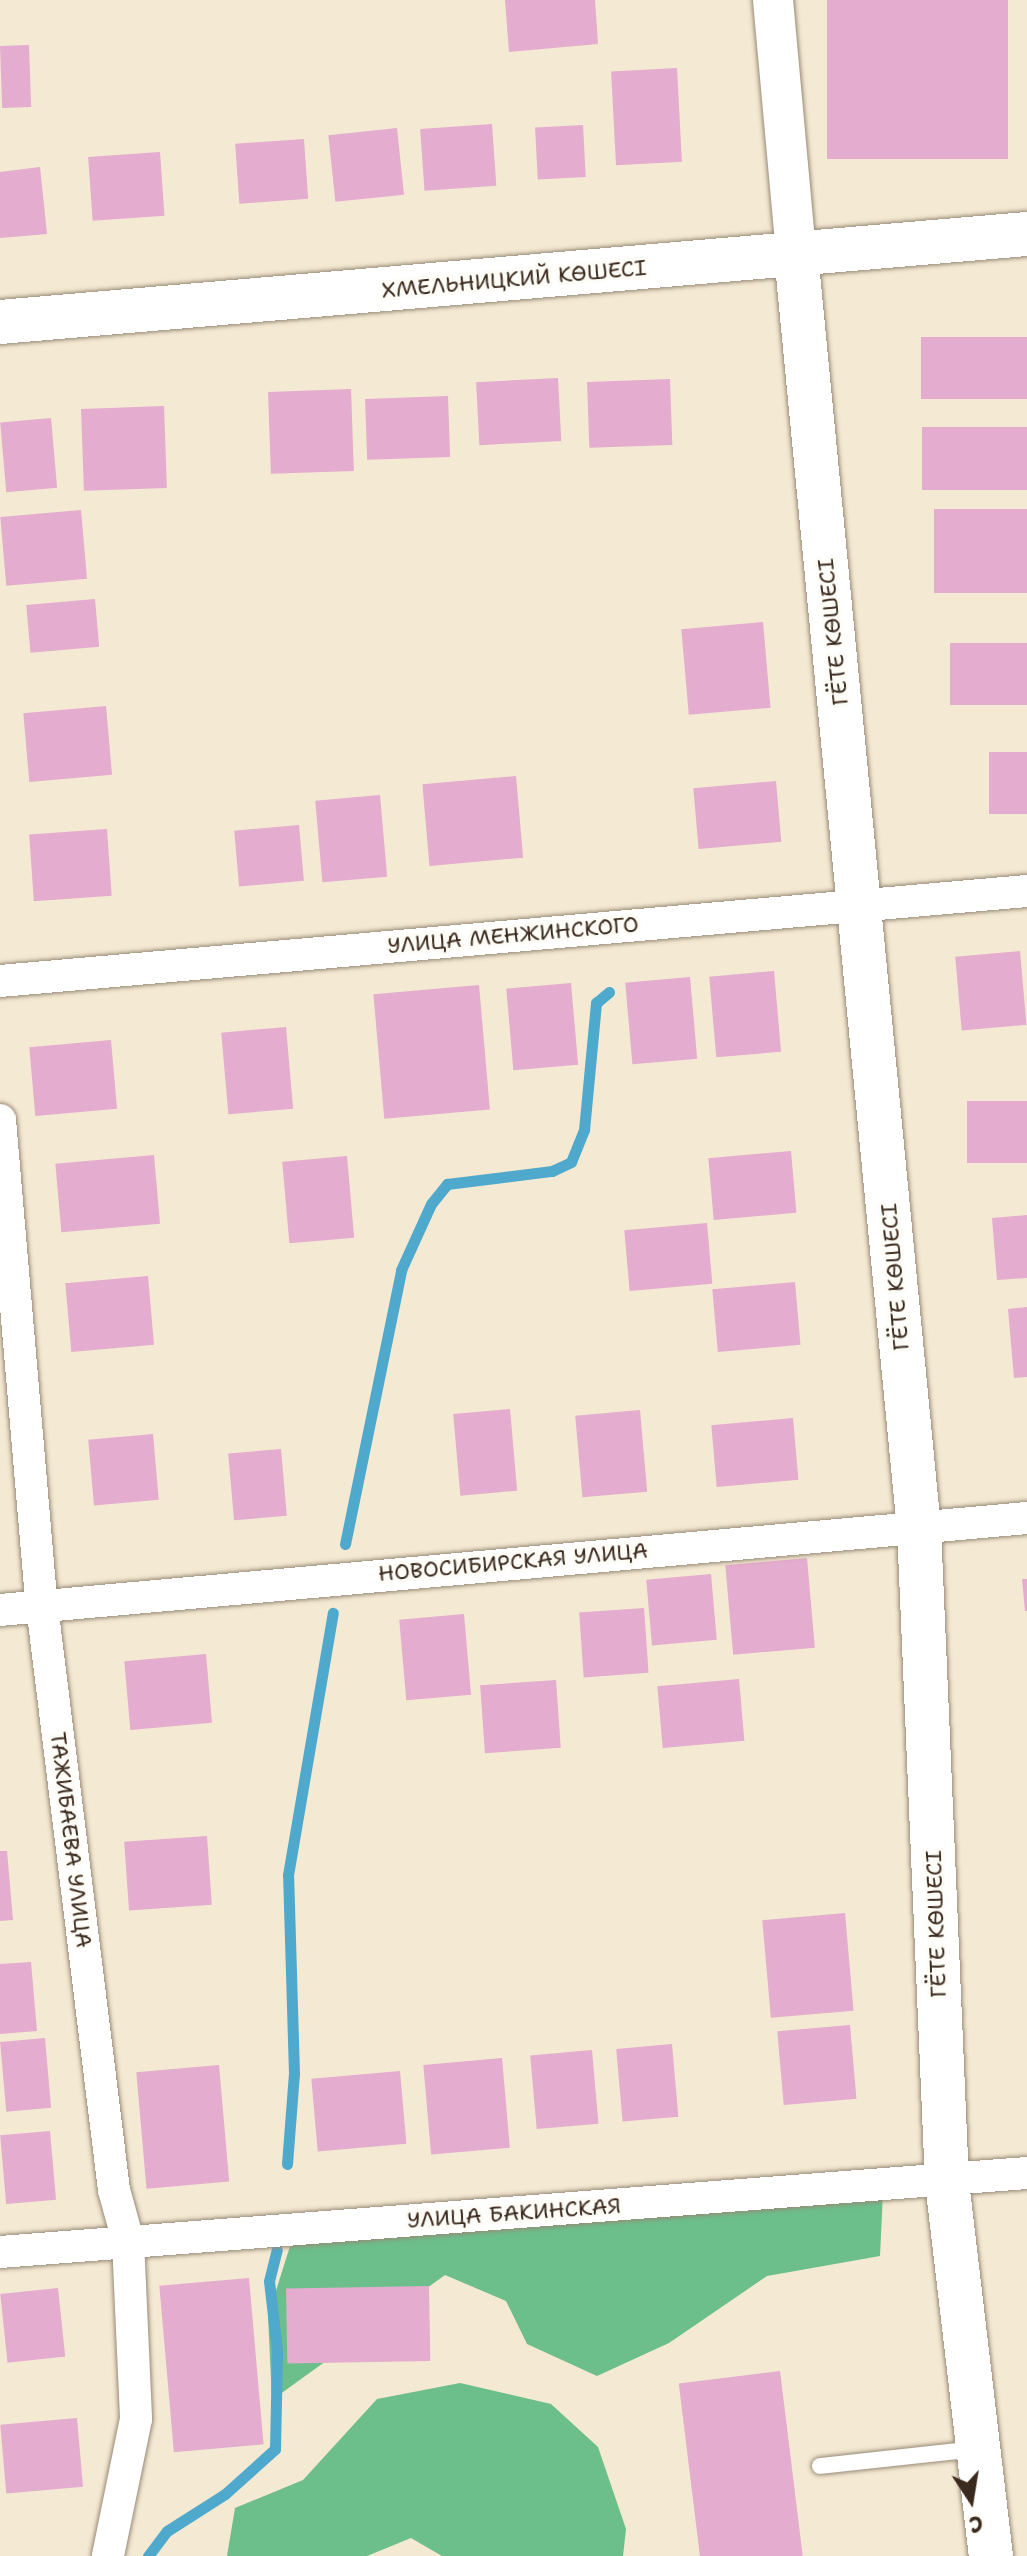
<!DOCTYPE html>
<meta charset="utf-8">
<style>
body{margin:0}
#map{position:relative;width:1027px;height:2556px;overflow:hidden;background:#f4e9d2;font-family:"Shantell Sans",sans-serif}
div>[style]{position:absolute}
.forest>*{inset:0;background:#6cbe8a}
.stream>*{height:11px;margin:-5.5px;padding:0 5.5px;transform-origin:5.5px;border-radius:5.5px;background:#4ea9cc}
.building>*{inset:0;background:#e4acce;transform-origin:0 0}
.roads{filter:drop-shadow(0 0 2px #988a78) drop-shadow(0 0 2px #988a78)}
.service>*{height:16px;margin:-8px;padding:0 8px;transform-origin:8px;border-radius:8px;background:#fff}
.minor>*{height:32px;margin:-16px;padding:0 16px;transform-origin:16px;border-radius:16px;background:#fff}
.tertiary>*{height:40px;margin:-20px;padding:0 20px;transform-origin:20px;border-radius:20px;background:#fff}
.secondary>*{height:44px;margin:-22px;padding:0 22px;transform-origin:22px;border-radius:22px;background:#fff}
.primary>*{height:44px;margin:-22px;padding:0 22px;transform-origin:22px;border-radius:22px;background:#fff}
span{translate:-50% -50%;white-space:nowrap;text-align:center;line-height:1.15;-webkit-text-stroke:7px #fdfcf7;paint-order:stroke}
.street-label{font-size:22px;color:#3b2a1e}
.north{position:absolute;left:931px;top:2460px;width:80px;height:80px;-webkit-text-stroke:6px #fdfcf7;paint-order:stroke;rotate:168deg;font-size:22px;font-weight:700;line-height:32px;text-align:center;color:#3b2a1e}
.north::after{content:'';display:block;margin:auto;width:28px;height:36px;background:#3b2a1e;clip-path:polygon(50% 0,100% 100%,50% 72%,0 100%)}
</style>
<div id="map">
<div class="forest">
<i style="clip-path:polygon(884px 2171px,880px 2256px,767px 2276px,669px 2343px,597px 2376px,527px 2344px,506px 2301px,445px 2275px,272px 2400px,268px 2316px,291px 2243px)"></i>
<i style="clip-path:polygon(460px 2383px,551px 2404px,598px 2447px,626px 2529px,623px 2556px,442px 2556px,411px 2538px,367px 2556px,227px 2556px,235px 2508px,303px 2480px,377px 2399px)"></i>
</div>
<div class="stream">
<i style="left:345px;top:1544px;width:280px;rotate:-78.4deg"></i>
<i style="left:401px;top:1270px;width:72px;rotate:-65.6deg"></i>
<i style="left:431px;top:1204px;width:26px;rotate:-51deg"></i>
<i style="left:447px;top:1184px;width:106px;rotate:-7.1deg"></i>
<i style="left:552px;top:1171px;width:21px;rotate:-25deg"></i>
<i style="left:571px;top:1162px;width:35px;rotate:-68deg"></i>
<i style="left:584px;top:1130px;width:128px;rotate:-84.6deg"></i>
<i style="left:596px;top:1003px;width:17px;rotate:-40deg"></i>
<i style="left:287px;top:2164px;width:90px;rotate:-85.6deg"></i>
<i style="left:294px;top:2074px;width:199px;rotate:-91.7deg"></i>
<i style="left:288px;top:1875px;width:266px;rotate:-80.3deg"></i>
<i style="left:148px;top:2556px;width:31px;rotate:-53deg"></i>
<i style="left:167px;top:2531px;width:69px;rotate:-32.5deg"></i>
<i style="left:225px;top:2494px;width:67px;rotate:-42deg"></i>
<i style="left:275px;top:2449px;width:99px;rotate:-88.8deg"></i>
<i style="left:277px;top:2350px;width:69px;rotate:-96.6deg"></i>
<i style="left:269px;top:2281px;width:32px;rotate:-76deg"></i>
</div>
<div class="building">
<i style="clip-path:polygon(505px 0,595px 0,598px 44px,509px 52px)"></i>
<i style="left:827px;top:0;width:181px;height:159px"></i>
<i style="left:29px;top:45px;width:62px;height:29px;rotate:88deg"></i>
<i style="left:677px;top:68px;width:94px;height:66px;rotate:87deg"></i>
<i style="left:492px;top:124px;width:62px;height:72px;rotate:86deg"></i>
<i style="left:583px;top:125px;width:52px;height:48px;rotate:87deg"></i>
<i style="left:397px;top:128px;width:67px;height:69px;rotate:84deg"></i>
<i style="left:304px;top:139px;width:60px;height:69px;rotate:86deg"></i>
<i style="left:160px;top:152px;width:64px;height:72px;rotate:86deg"></i>
<i style="clip-path:polygon(40px 167px,47px 234px,0 238px,0 172px)"></i>
<i style="left:1027px;top:337px;width:62px;height:106px;rotate:90deg"></i>
<i style="left:558px;top:378px;width:63px;height:82px;rotate:87deg"></i>
<i style="left:670px;top:379px;width:66px;height:83px;rotate:88deg"></i>
<i style="left:351px;top:389px;width:82px;height:83px;rotate:88deg"></i>
<i style="left:448px;top:396px;width:61px;height:83px;rotate:88deg"></i>
<i style="left:164px;top:406px;width:82px;height:83px;rotate:88deg"></i>
<i style="left:51px;top:418px;width:70px;height:51px;rotate:85deg"></i>
<i style="left:1027px;top:427px;width:63px;height:105px;rotate:90deg"></i>
<i style="left:1027px;top:509px;width:84px;height:93px;rotate:90deg"></i>
<i style="left:81px;top:510px;width:69px;height:81px;rotate:85deg"></i>
<i style="left:95px;top:599px;width:48px;height:69px;rotate:85deg"></i>
<i style="left:763px;top:622px;width:86px;height:82px;rotate:85deg"></i>
<i style="left:1027px;top:643px;width:62px;height:77px;rotate:90deg"></i>
<i style="left:106px;top:706px;width:69px;height:83px;rotate:85deg"></i>
<i style="left:1027px;top:752px;width:62px;height:38px;rotate:90deg"></i>
<i style="left:516px;top:776px;width:82px;height:94px;rotate:85deg"></i>
<i style="left:776px;top:781px;width:61px;height:83px;rotate:85deg"></i>
<i style="left:380px;top:795px;width:82px;height:65px;rotate:85deg"></i>
<i style="left:299px;top:825px;width:56px;height:65px;rotate:85deg"></i>
<i style="left:107px;top:829px;width:67px;height:78px;rotate:86deg"></i>
<i style="left:1020px;top:951px;width:74px;height:65px;rotate:85deg"></i>
<i style="left:774px;top:971px;width:81px;height:65px;rotate:85deg"></i>
<i style="left:690px;top:977px;width:82px;height:65px;rotate:85deg"></i>
<i style="left:571px;top:983px;width:82px;height:65px;rotate:85deg"></i>
<i style="left:479px;top:985px;width:125px;height:106px;rotate:85deg"></i>
<i style="left:286px;top:1027px;width:82px;height:65px;rotate:85deg"></i>
<i style="left:111px;top:1040px;width:69px;height:82px;rotate:85deg"></i>
<i style="left:1027px;top:1101px;width:62px;height:60px;rotate:90deg"></i>
<i style="left:791px;top:1151px;width:62px;height:83px;rotate:85deg"></i>
<i style="left:154px;top:1155px;width:69px;height:99px;rotate:85deg"></i>
<i style="left:347px;top:1156px;width:82px;height:65px;rotate:85deg"></i>
<i style="clip-path:polygon(1027px 1215px,1027px 1278px,997px 1280px,992px 1218px)"></i>
<i style="left:707px;top:1223px;width:61px;height:83px;rotate:85deg"></i>
<i style="left:148px;top:1276px;width:69px;height:83px;rotate:85deg"></i>
<i style="left:795px;top:1282px;width:63px;height:83px;rotate:85deg"></i>
<i style="clip-path:polygon(1027px 1307px,1027px 1377px,1014px 1378px,1008px 1309px)"></i>
<i style="left:510px;top:1409px;width:82px;height:57px;rotate:85deg"></i>
<i style="left:640px;top:1410px;width:82px;height:65px;rotate:85deg"></i>
<i style="left:793px;top:1418px;width:62px;height:82px;rotate:85deg"></i>
<i style="left:153px;top:1434px;width:66px;height:65px;rotate:85deg"></i>
<i style="left:281px;top:1449px;width:67px;height:53px;rotate:85deg"></i>
<i style="left:807px;top:1558px;width:90px;height:82px;rotate:85deg"></i>
<i style="left:711px;top:1574px;width:66px;height:65px;rotate:85deg"></i>
<i style="clip-path:polygon(1022px 1579px,1027px 1579px,1027px 1611px,1025px 1611px)"></i>
<i style="left:644px;top:1608px;width:65px;height:65px;rotate:86deg"></i>
<i style="left:464px;top:1614px;width:81px;height:65px;rotate:85deg"></i>
<i style="left:206px;top:1654px;width:69px;height:82px;rotate:85deg"></i>
<i style="left:739px;top:1679px;width:62px;height:82px;rotate:85deg"></i>
<i style="left:556px;top:1680px;width:68px;height:76px;rotate:86deg"></i>
<i style="left:207px;top:1836px;width:69px;height:83px;rotate:86deg"></i>
<i style="clip-path:polygon(0 1851px,7px 1851px,13px 1920px,0 1921px)"></i>
<i style="left:845px;top:1913px;width:98px;height:83px;rotate:85deg"></i>
<i style="clip-path:polygon(31px 1962px,37px 2031px,0 2034px,0 1964px)"></i>
<i style="left:850px;top:2025px;width:74px;height:73px;rotate:85deg"></i>
<i style="left:45px;top:2038px;width:70px;height:45px;rotate:85deg"></i>
<i style="left:672px;top:2044px;width:73px;height:56px;rotate:85deg"></i>
<i style="left:592px;top:2050px;width:74px;height:62px;rotate:85deg"></i>
<i style="left:502px;top:2058px;width:90px;height:79px;rotate:85deg"></i>
<i style="left:219px;top:2065px;width:117px;height:83px;rotate:85deg"></i>
<i style="left:400px;top:2071px;width:73px;height:89px;rotate:85deg"></i>
<i style="left:50px;top:2131px;width:69px;height:50px;rotate:85deg"></i>
<i style="left:249px;top:2278px;width:167px;height:90px;rotate:85deg"></i>
<i style="left:429px;top:2286px;width:75px;height:143px;rotate:89deg"></i>
<i style="left:58px;top:2288px;width:69px;height:58px;rotate:84deg"></i>
<i style="left:780px;top:2371px;width:187px;height:102px;rotate:83deg"></i>
<i style="left:77px;top:2418px;width:69px;height:77px;rotate:85deg"></i>
</div>
<div class="roads">
<div class="service">
<i style="left:820px;top:2466px;width:158px;rotate:-6.2deg"></i>
</div>
<div class="minor">
<i style="left:0;top:981px;width:1031px;rotate:-5.01deg"></i>
<i style="left:0;top:1120px;width:488px;rotate:85.1deg"></i>
<i style="left:42px;top:1606px;width:588px;rotate:82.97deg"></i>
<i style="left:114px;top:2190px;width:53px;rotate:74.6deg"></i>
<i style="left:128px;top:2241px;width:178px;rotate:87.4deg"></i>
<i style="left:136px;top:2419px;width:140px;rotate:101.6deg"></i>
<i style="left:0;top:1610px;width:1031px;rotate:-5.12deg"></i>
<i style="left:0;top:2252px;width:1030px;rotate:-4.4deg"></i>
</div>
<div class="tertiary">
<i style="left:773px;top:0;width:255px;rotate:84.8deg"></i>
</div>
<div class="secondary">
<i style="left:796px;top:254px;width:1280px;rotate:84.49deg"></i>
<i style="left:919px;top:1528px;width:655px;rotate:87.55deg"></i>
<i style="left:947px;top:2182px;width:377px;rotate:83.3deg"></i>
</div>
<div class="primary">
<i style="left:0;top:322px;width:1031px;rotate:-4.9deg"></i>
</div>
</div>
<div class="street-label">
<span style="left:514px;top:279px;rotate:-5deg">ХМЕЛЬНИЦКИЙ КӨШЕСІ</span>
<span style="left:833px;top:632px;rotate:-96deg">ГЁТЕ КӨШЕСІ</span>
<span style="left:513px;top:935px;rotate:-5deg">УЛИЦА МЕНЖИНСКОГО</span>
<span style="left:895px;top:1277px;rotate:-95deg">ГЁТЕ КӨШЕСІ</span>
<span style="left:513px;top:1562px;rotate:-5deg">НОВОСИБИРСКАЯ УЛИЦА</span>
<span style="left:71px;top:1840px;rotate:83deg">ТАЖИБАЕВА УЛИЦА</span>
<span style="left:936px;top:1924px;rotate:-92deg">ГЁТЕ КӨШЕСІ</span>
<span style="left:514px;top:2213px;rotate:-4deg">УЛИЦА БАКИНСКАЯ</span>
</div>
<div class="north">С</div>
</div>
